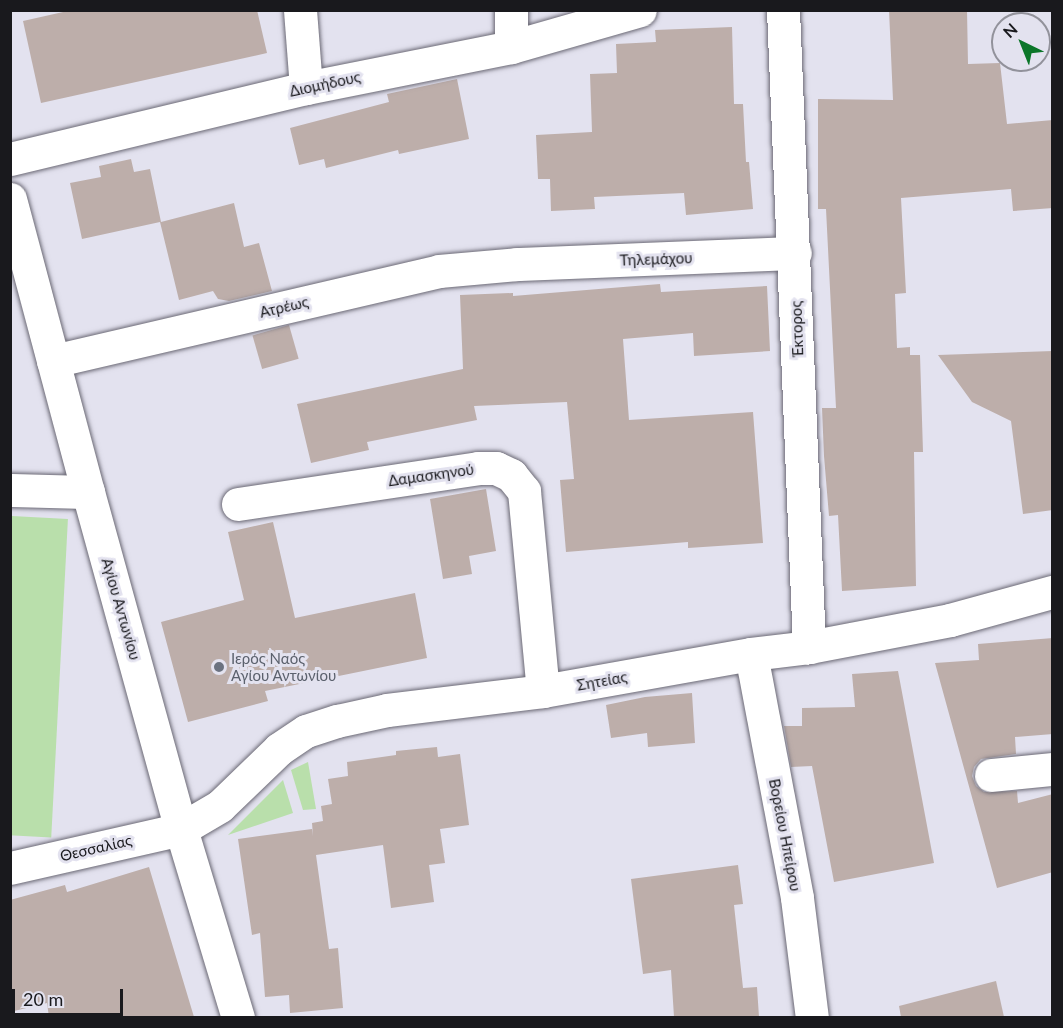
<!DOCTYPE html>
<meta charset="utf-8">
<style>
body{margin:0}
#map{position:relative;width:1063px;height:1028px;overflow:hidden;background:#e3e2ef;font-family:Lato,sans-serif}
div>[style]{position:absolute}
.green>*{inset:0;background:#b9dfab;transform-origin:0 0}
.building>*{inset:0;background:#bdaeaa;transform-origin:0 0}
.roads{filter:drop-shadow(0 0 2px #6b6975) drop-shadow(0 0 2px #6b6975)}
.minor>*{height:33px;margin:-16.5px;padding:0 16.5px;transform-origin:16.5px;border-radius:16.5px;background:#fff}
.dots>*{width:16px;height:16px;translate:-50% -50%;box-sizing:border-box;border:3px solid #e3e2ef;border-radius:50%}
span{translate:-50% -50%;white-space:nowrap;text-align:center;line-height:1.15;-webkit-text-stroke:6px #e3e2ef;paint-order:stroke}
.street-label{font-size:15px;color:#19191d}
.worship-label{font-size:15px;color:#5b616d}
.left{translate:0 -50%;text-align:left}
.frame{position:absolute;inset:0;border:12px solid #19191d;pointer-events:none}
.north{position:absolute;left:991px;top:12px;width:60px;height:60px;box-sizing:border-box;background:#e3e2ef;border:2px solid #92929b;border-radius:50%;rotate:317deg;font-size:16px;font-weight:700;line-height:24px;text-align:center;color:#19191d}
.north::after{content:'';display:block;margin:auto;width:21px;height:27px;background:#0b7629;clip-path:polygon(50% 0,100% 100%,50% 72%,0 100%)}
.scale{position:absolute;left:12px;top:989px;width:111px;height:27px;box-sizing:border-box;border:3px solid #19191d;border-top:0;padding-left:8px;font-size:18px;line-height:21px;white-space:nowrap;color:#19191d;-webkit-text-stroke:4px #e3e2ef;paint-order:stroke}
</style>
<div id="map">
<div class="green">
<i style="left:12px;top:516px;width:56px;height:319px;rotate:3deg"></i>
<i style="clip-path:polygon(308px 762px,316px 809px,303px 810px,291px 770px)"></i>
<i style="clip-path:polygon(283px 780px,293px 813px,228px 835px)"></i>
</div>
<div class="building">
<i style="clip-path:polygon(72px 10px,257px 10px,267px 53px,41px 103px,23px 21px)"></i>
<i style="clip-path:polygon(889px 10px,967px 10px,968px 64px,1000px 63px,1007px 124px,1053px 120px,1053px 208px,1013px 211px,1011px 189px,901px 198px,906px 293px,895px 294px,897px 348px,910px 347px,910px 355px,920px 355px,923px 452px,914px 452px,916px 586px,842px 591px,838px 515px,829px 516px,824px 456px,822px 408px,836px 408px,826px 209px,818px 209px,818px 99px,893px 100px)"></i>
<i style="clip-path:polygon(732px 27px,734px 104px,743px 104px,746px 162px,749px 162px,753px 209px,686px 215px,684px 193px,594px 197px,595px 209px,551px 211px,550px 179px,538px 179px,536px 135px,592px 132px,590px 74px,617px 73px,616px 44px,656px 42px,655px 30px)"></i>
<i style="clip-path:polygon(457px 79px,469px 139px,399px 154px,398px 150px,326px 168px,324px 159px,299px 165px,290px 128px,389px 102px,387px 94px)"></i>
<i style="clip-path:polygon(131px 159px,134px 172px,150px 169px,161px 222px,234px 203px,244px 247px,259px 243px,272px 291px,229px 301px,218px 299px,213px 291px,179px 300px,160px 222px,82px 239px,70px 183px,101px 177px,99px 166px)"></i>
<i style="clip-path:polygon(660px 284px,661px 292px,767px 286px,770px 351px,694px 356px,693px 333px,623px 339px,629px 420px,753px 412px,763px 543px,688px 548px,688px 542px,566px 552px,560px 480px,574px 479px,567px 402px,474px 406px,477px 420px,367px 442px,369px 450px,311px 463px,297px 404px,463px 369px,460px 295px,513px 293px,513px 296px)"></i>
<i style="left:289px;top:325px;width:35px;height:38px;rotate:74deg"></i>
<i style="clip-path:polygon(1053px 351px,1053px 510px,1023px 514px,1011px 421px,972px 402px,938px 355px)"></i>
<i style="clip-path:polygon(486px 489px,496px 551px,469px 556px,472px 574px,443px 579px,430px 499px)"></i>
<i style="clip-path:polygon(273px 522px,295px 618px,415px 593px,427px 658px,265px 691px,268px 701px,188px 722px,161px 622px,244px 600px,228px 532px)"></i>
<i style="clip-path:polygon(1053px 638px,1053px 734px,1015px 737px,1016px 754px,981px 759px,974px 767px,972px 776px,976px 786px,984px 792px,1017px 791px,1018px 803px,1053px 794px,1053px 872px,997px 888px,935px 663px,979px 660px,978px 644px)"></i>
<i style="clip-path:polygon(898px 671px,934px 863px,834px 882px,812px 766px,791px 767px,784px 726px,802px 726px,802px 708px,855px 707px,852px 674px)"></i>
<i style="clip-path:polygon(692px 693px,695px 743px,648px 747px,647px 733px,611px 738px,606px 705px,645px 697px)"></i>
<i style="clip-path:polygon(437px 747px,438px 757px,460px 754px,469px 825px,440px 829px,445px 863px,429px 865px,434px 902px,391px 908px,383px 845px,316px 855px,329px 949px,338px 948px,343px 1008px,290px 1013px,289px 995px,265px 997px,260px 933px,252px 935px,238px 839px,312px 829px,313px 836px,312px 823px,323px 821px,321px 806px,332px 804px,328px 779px,348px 776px,347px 762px,396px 755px,396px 751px)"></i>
<i style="clip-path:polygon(738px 865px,743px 904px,734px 905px,743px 988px,757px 987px,759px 1017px,674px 1017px,671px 970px,643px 974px,631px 879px)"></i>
<i style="clip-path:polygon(149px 867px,194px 1017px,49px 1017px,47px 1003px,10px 1012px,10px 900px,65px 885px,67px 892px)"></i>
<i style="clip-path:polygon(996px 981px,1004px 1017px,901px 1017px,899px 1006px)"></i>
</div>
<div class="roads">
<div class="minor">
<i style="left:300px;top:10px;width:78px;rotate:85.6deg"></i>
<i style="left:511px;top:10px;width:37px;rotate:90deg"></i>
<i style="left:783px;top:10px;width:638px;rotate:87.66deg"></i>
<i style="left:10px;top:159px;width:304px;rotate:-13.5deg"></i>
<i style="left:306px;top:88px;width:209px;rotate:-11.3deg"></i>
<i style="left:511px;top:47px;width:134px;rotate:-16deg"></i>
<i style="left:10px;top:199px;width:303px;rotate:75.1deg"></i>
<i style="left:88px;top:492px;width:350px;rotate:74.6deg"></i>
<i style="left:181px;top:829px;width:197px;rotate:73.2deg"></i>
<i style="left:53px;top:361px;width:396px;rotate:-13.1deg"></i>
<i style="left:439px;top:271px;width:78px;rotate:-5.1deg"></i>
<i style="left:517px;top:264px;width:278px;rotate:-2.3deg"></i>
<i style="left:10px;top:490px;width:78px;rotate:1.5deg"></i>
<i style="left:238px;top:504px;width:243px;rotate:-8.5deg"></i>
<i style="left:478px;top:468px;width:18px"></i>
<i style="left:496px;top:468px;width:17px;rotate:25deg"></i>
<i style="left:511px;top:475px;width:21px;rotate:51deg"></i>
<i style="left:524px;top:491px;width:201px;rotate:84.6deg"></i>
<i style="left:751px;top:654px;width:248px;rotate:79.3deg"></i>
<i style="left:797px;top:898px;width:121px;rotate:82.9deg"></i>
<i style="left:991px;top:775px;width:61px;rotate:-5.6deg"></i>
<i style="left:10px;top:868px;width:175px;rotate:-12.8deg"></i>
<i style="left:181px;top:829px;width:45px;rotate:-30.5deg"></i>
<i style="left:220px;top:806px;width:82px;rotate:-44deg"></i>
<i style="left:279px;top:749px;width:32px;rotate:-34deg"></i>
<i style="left:306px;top:731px;width:33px;rotate:-18deg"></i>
<i style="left:337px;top:721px;width:51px;rotate:-12.4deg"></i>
<i style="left:387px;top:710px;width:157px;rotate:-6.9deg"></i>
<i style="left:543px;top:691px;width:211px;rotate:-10.1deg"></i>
<i style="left:751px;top:654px;width:58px;rotate:-6.9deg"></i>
<i style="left:809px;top:647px;width:144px;rotate:-10.8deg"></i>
<i style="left:950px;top:620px;width:106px;rotate:-15.4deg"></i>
</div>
</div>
<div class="dots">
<i style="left:219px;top:667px;background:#6b7280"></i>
</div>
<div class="street-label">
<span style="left:325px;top:84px;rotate:-12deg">Διομήδους</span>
<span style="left:656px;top:259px;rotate:-2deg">Τηλεμάχου</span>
<span style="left:284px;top:307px;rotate:-13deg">Ατρέως</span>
<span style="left:797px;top:329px;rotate:-92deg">Έκτορος</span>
<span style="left:431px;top:475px;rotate:-8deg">Δαμασκηνού</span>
<span style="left:121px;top:609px;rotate:74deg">Αγίου Αντωνίου</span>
<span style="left:602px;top:681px;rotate:-10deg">Σητείας</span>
<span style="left:785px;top:835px;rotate:79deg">Βορείου Ηπείρου</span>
<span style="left:96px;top:848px;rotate:-13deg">Θεσσαλίας</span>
</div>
<div class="worship-label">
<span class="left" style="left:231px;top:667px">Ιερός Ναός<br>Αγίου Αντωνίου</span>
</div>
<div class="frame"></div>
<div class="north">N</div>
<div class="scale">20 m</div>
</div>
